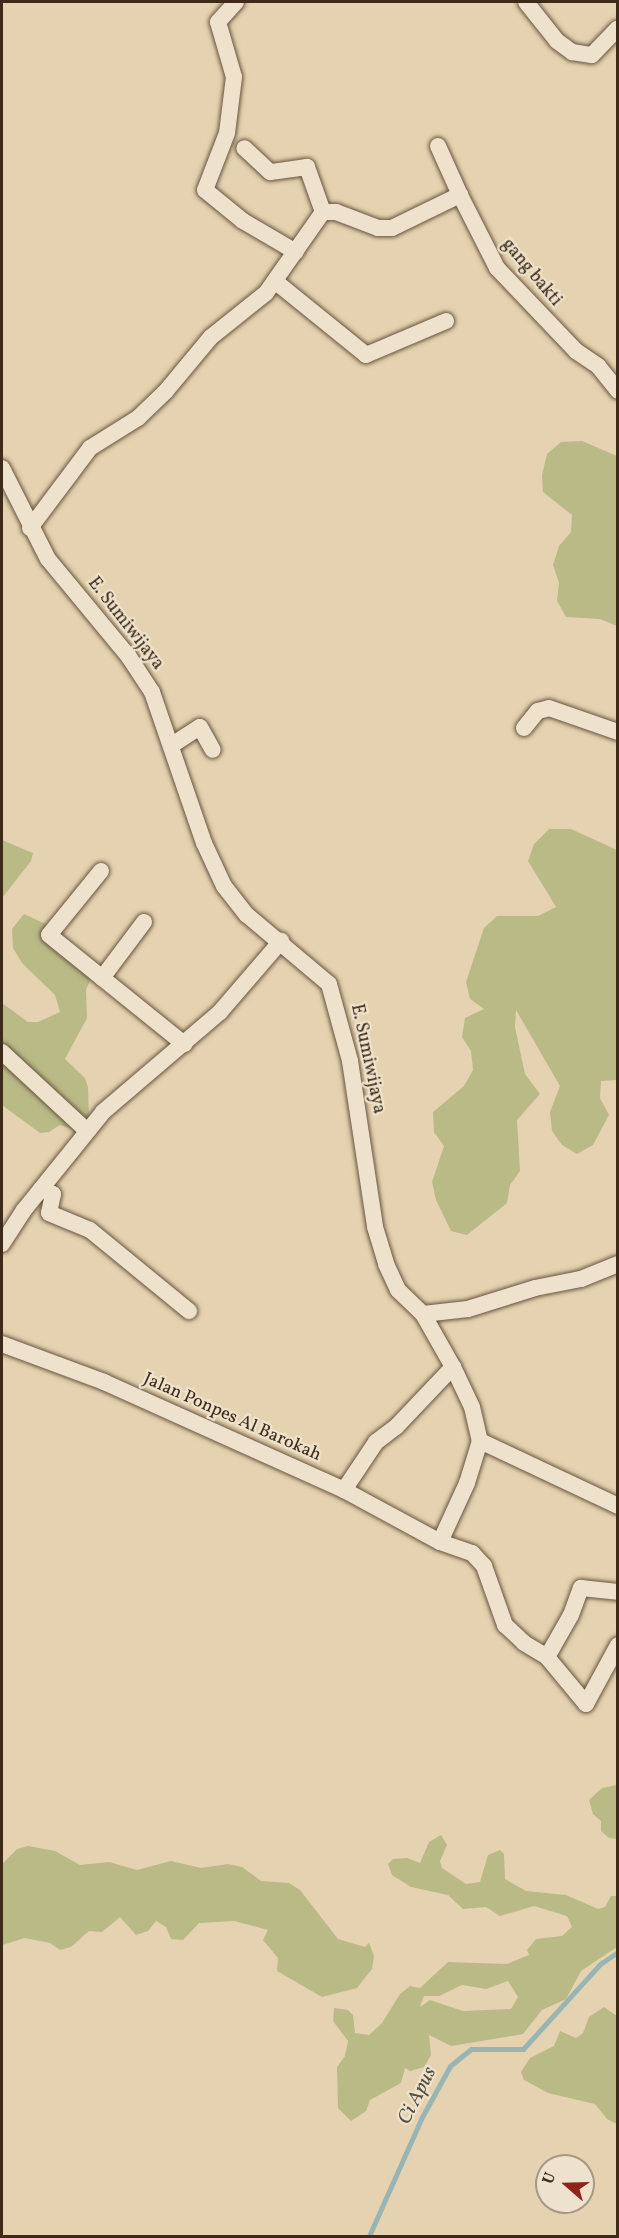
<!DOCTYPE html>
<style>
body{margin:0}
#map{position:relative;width:619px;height:2238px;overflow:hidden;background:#e5d2b0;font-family:Vollkorn,serif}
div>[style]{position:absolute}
.green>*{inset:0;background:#baba87}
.stream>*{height:5px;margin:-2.5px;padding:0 2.5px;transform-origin:2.5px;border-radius:2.5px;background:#98b5b4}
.roads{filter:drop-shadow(0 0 2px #67543f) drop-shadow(0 0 2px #67543f)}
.minor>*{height:16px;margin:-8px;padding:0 8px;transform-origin:8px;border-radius:8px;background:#eee2cc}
span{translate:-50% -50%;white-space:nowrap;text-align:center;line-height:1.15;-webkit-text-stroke:4.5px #eee2cc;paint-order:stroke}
.street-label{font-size:18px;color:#3d2a19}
.water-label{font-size:20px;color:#544d40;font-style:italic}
.frame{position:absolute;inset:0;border:3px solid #3d2a19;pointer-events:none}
.north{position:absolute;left:535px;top:2154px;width:60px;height:60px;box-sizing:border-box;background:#eee2cc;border:2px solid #a79884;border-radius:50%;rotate:290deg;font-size:16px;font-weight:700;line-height:24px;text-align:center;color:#3d2a19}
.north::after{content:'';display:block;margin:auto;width:21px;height:27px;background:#8f2418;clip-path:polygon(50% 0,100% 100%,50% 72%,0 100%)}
</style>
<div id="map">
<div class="green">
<i style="clip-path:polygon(582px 441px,617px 456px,617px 626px,600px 619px,566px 617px,557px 601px,559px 583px,553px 565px,559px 546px,571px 532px,572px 515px,543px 492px,542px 475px,547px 454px,561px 442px)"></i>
<i style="clip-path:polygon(549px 829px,571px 829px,617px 850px,617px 1080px,601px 1081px,600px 1098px,609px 1115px,593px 1145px,577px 1154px,562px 1145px,552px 1131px,550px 1112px,560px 1086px,516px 1010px,515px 1027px,525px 1074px,540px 1094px,517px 1120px,520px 1171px,510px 1185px,507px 1203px,467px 1235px,451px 1231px,436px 1200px,432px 1182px,444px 1146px,434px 1132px,433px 1112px,464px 1086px,473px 1070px,471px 1051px,462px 1037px,465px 1018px,484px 1009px,470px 999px,466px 982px,484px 928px,497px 916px,538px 916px,556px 907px,528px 861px,534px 844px)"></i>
<i style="clip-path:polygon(2px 840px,33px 853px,31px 861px,2px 898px)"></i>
<i style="clip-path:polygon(24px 914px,50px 926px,92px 976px,86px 990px,87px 1018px,65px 1059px,85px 1078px,88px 1087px,89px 1117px,78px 1131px,60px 1125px,49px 1132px,40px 1133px,2px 1105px,2px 1003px,28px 1022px,38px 1022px,60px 1012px,55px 995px,22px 963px,13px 948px,12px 929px)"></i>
<i style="clip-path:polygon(617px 1785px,617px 1839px,609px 1838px,601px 1831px,601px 1821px,593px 1814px,589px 1800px,602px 1788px)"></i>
<i style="clip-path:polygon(evenodd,441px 1835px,447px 1845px,440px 1861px,442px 1868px,466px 1884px,480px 1882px,488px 1855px,500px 1850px,504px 1854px,505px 1879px,526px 1891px,566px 1895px,598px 1909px,605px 1907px,611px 1896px,617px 1896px,617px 1947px,581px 1971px,566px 1999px,542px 2010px,523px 2034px,451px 2046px,429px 2035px,431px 2055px,424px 2067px,410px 2071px,405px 2068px,401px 2083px,370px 2100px,366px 2111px,351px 2121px,338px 2108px,337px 2067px,345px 2056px,348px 2041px,333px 2021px,334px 2008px,348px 2010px,353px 2015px,355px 2033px,369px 2035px,382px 2023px,400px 1994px,410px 1986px,420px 1988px,448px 1962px,507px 1964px,529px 1955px,527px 1950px,536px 1939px,562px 1936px,572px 1927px,567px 1916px,534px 1906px,500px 1916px,486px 1907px,463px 1909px,448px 1895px,411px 1887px,392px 1875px,388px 1864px,393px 1859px,407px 1858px,420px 1863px,429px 1842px,441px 1835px,508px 1981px,518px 1997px,511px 2009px,463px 2011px,430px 2000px,420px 2007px,424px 1996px,439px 1996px,462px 1985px,486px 1989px,508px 1981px)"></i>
<i style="clip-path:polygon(28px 1846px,55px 1851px,80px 1865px,109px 1862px,137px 1870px,171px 1861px,201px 1868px,228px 1864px,242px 1867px,261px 1881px,289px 1883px,300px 1890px,338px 1939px,365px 1947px,369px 1943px,374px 1956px,372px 1969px,357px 1988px,322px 1997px,277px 1971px,278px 1958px,263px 1940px,268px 1930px,234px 1921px,199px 1923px,183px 1940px,171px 1939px,166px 1927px,156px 1921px,148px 1931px,136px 1935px,120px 1917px,102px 1932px,89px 1931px,71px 1947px,60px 1950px,50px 1943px,25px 1938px,2px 1945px,2px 1864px,17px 1849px)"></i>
<i style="clip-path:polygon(604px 2007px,617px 2016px,617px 2124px,607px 2119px,595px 2104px,548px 2093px,524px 2080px,521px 2072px,530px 2058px,554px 2046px,560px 2031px,576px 2038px,583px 2033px,589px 2017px)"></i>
</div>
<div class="stream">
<i style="left:369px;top:2236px;width:130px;rotate:-66deg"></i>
<i style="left:422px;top:2117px;width:58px;rotate:-61.2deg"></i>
<i style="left:450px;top:2066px;width:27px;rotate:-39deg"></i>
<i style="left:471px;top:2049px;width:52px"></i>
<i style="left:523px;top:2049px;width:115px;rotate:-47.8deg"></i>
<i style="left:600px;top:1964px;width:22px;rotate:-34deg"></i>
</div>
<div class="roads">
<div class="minor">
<i style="left:236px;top:2px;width:27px;rotate:132deg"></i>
<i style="left:218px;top:22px;width:57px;rotate:73.8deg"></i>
<i style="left:234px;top:77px;width:56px;rotate:97.1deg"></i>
<i style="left:227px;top:133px;width:61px;rotate:111.1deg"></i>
<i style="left:205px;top:190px;width:49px;rotate:39.2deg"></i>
<i style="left:243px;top:221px;width:61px;rotate:30.3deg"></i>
<i style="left:526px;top:2px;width:50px;rotate:51.5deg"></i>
<i style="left:557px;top:41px;width:19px;rotate:36deg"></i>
<i style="left:572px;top:52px;width:20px;rotate:9deg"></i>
<i style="left:592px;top:55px;width:37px;rotate:-46deg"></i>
<i style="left:438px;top:146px;width:54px;rotate:65.8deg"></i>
<i style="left:323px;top:212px;width:13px"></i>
<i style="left:336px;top:212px;width:45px;rotate:20.9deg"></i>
<i style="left:378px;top:228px;width:14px"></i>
<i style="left:392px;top:228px;width:76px;rotate:-25.9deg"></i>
<i style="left:460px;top:195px;width:82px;rotate:63.1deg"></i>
<i style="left:497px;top:268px;width:115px;rotate:46.4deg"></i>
<i style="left:576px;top:351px;width:27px;rotate:34deg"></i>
<i style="left:598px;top:366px;width:32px;rotate:51deg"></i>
<i style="left:276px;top:282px;width:116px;rotate:39deg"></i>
<i style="left:366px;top:355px;width:87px;rotate:-23deg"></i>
<i style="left:2px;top:468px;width:102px;rotate:63.2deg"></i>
<i style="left:48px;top:559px;width:127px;rotate:50.4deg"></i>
<i style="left:129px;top:657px;width:42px;rotate:56.7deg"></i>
<i style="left:152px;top:692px;width:160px;rotate:71deg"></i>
<i style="left:204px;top:843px;width:47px;rotate:65.1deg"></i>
<i style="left:224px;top:886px;width:37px;rotate:52deg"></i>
<i style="left:247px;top:915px;width:107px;rotate:40.1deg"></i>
<i style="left:329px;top:984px;width:80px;rotate:74.7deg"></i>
<i style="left:350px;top:1061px;width:168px;rotate:81.4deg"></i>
<i style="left:375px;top:1227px;width:39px;rotate:73deg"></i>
<i style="left:386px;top:1264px;width:29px;rotate:65deg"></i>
<i style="left:398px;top:1290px;width:35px;rotate:44deg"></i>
<i style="left:423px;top:1314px;width:61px;rotate:60.5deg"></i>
<i style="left:453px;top:1367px;width:44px;rotate:64.6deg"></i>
<i style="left:472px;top:1407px;width:35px;rotate:77deg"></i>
<i style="left:480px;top:1441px;width:153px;rotate:25.2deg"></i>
<i style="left:30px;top:528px;width:100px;rotate:-53.1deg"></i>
<i style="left:90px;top:448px;width:57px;rotate:-32deg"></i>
<i style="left:138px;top:418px;width:39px;rotate:-44deg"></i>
<i style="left:166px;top:391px;width:70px;rotate:-50.2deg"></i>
<i style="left:211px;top:337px;width:70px;rotate:-38.7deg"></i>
<i style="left:266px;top:293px;width:99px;rotate:-54.9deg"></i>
<i style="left:323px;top:212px;width:48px;rotate:-109.6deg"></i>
<i style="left:307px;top:167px;width:37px;rotate:172deg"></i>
<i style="left:270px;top:172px;width:35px;rotate:-137deg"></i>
<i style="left:524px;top:728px;width:22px;rotate:-51deg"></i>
<i style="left:538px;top:711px;width:11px;rotate:-15deg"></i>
<i style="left:549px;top:708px;width:73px;rotate:19.2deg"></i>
<i style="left:172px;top:745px;width:33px;rotate:-33deg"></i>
<i style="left:200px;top:727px;width:26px;rotate:61deg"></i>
<i style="left:101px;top:871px;width:82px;rotate:129.1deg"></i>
<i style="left:49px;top:935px;width:174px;rotate:38.9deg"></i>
<i style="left:102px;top:978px;width:70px;rotate:-53.1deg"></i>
<i style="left:2px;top:1052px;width:116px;rotate:42.9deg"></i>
<i style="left:41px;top:1189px;width:13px;rotate:23deg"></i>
<i style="left:53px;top:1194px;width:19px;rotate:102deg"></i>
<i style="left:49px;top:1213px;width:44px;rotate:22.5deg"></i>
<i style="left:90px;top:1230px;width:128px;rotate:39.3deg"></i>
<i style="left:2px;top:1244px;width:40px;rotate:-57.1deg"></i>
<i style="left:24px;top:1210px;width:126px;rotate:-51.1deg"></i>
<i style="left:103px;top:1112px;width:154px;rotate:-40.5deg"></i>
<i style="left:220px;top:1012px;width:94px;rotate:-49.3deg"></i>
<i style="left:423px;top:1314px;width:45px;rotate:-6.3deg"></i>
<i style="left:468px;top:1309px;width:70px;rotate:-17.4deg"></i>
<i style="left:535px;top:1288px;width:47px;rotate:-11.1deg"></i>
<i style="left:581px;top:1279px;width:40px;rotate:-22deg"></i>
<i style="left:2px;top:1344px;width:109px;rotate:20.4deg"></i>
<i style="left:104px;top:1382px;width:263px;rotate:24.2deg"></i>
<i style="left:344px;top:1490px;width:109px;rotate:28.4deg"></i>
<i style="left:440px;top:1542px;width:34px;rotate:19deg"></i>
<i style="left:472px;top:1553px;width:18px;rotate:47deg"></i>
<i style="left:484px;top:1566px;width:63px;rotate:70.4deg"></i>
<i style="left:505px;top:1625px;width:26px;rotate:43deg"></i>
<i style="left:524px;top:1643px;width:27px;rotate:31deg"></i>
<i style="left:547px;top:1657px;width:61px;rotate:50.3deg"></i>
<i style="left:586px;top:1704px;width:67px;rotate:-61.5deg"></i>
<i style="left:344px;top:1490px;width:58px;rotate:-56.3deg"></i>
<i style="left:376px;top:1442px;width:25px;rotate:-37deg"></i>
<i style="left:396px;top:1427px;width:83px;rotate:-46.5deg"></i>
<i style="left:440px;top:1542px;width:65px;rotate:-65.4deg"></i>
<i style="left:467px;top:1483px;width:44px;rotate:-72.8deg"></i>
<i style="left:547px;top:1657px;width:48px;rotate:-60.3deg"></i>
<i style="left:571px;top:1615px;width:29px;rotate:-70deg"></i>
<i style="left:581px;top:1588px;width:37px;rotate:6deg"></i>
</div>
</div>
<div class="street-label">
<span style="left:531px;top:273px;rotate:50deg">gang bakti</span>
<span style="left:125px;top:624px;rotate:52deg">E. Sumiwijaya</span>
<span style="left:367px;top:1059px;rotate:78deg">E. Sumiwijaya</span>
<span style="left:232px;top:1418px;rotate:24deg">Jalan Ponpes Al Barokah</span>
</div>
<div class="water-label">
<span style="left:418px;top:2096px;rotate:-63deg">Ci Apus</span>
</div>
<div class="frame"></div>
<div class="north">U</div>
</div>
